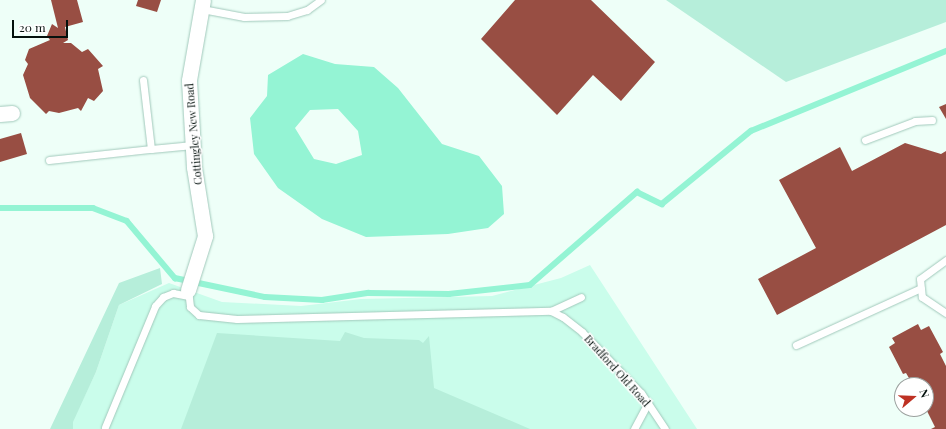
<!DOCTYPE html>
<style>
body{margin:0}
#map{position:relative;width:946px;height:429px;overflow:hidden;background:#eefff8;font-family:"Playfair Display",serif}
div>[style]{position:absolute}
.built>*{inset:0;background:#cafdeb}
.green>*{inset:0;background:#b6eeda}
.water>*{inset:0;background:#94f4d4}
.stream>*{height:5.5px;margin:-2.75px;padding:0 2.75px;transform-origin:2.75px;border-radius:2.75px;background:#94f4d4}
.building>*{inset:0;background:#984e43}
.roads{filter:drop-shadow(0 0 1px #a1c9bb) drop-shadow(0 0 1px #a1c9bb)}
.lane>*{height:7px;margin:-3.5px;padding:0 3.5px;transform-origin:3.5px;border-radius:3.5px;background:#fff}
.street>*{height:15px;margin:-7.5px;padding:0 7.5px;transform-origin:7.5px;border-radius:7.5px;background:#fff}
span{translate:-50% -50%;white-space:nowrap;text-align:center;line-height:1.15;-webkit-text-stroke:3px #fff;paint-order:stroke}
.street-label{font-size:11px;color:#04110d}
.north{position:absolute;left:894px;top:377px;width:40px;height:40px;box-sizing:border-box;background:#fff;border:1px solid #9ba09e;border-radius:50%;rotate:71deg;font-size:11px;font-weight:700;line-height:16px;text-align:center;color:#04110d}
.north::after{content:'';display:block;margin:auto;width:14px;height:18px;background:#be3123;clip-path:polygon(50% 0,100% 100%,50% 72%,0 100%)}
.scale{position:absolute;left:12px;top:20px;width:56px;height:18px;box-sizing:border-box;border:2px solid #04110d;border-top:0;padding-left:5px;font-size:12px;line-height:14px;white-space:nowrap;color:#04110d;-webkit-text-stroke:3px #fff;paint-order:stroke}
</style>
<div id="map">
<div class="built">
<i style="clip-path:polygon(590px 265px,697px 429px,69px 429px,96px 372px,119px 305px,169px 283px,222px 302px,301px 306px,361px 299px,492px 296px,561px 278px)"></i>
</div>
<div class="green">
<i style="clip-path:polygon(666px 0,946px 0,946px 22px,786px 82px)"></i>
<i style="clip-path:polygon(160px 268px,162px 284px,119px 305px,96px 372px,73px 422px,73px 429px,50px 429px,119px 283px)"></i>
<i style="clip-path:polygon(345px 332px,364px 338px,419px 340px,423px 343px,429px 336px,434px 388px,530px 429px,181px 429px,217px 333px,340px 341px)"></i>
</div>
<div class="water">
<i style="clip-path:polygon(evenodd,303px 54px,335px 64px,374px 67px,398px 88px,442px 144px,479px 156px,502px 186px,504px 214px,488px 228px,448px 234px,366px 237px,322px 219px,278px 188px,254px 154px,250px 118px,267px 96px,268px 75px,303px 54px,338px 109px,358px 131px,362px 155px,336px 164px,314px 159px,295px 128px,310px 110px,338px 109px)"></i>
</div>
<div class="stream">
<i style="left:0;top:208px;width:93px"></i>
<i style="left:93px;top:208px;width:36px;rotate:21deg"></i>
<i style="left:127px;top:221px;width:75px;rotate:49.9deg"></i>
<i style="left:175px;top:278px;width:92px;rotate:11.9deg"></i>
<i style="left:265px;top:297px;width:57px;rotate:3deg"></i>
<i style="left:322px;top:300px;width:47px;rotate:-8.7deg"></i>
<i style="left:368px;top:293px;width:81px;rotate:0.7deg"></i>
<i style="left:449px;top:294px;width:81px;rotate:-6.3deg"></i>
<i style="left:530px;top:285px;width:142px;rotate:-41deg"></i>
<i style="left:637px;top:192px;width:28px;rotate:26deg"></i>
<i style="left:662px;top:204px;width:115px;rotate:-39.4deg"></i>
<i style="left:751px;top:131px;width:211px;rotate:-22.3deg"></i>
</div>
<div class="building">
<i style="clip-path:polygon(51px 0,77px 0,83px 22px,65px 27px,68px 40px,63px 43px,71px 43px,82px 52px,88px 49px,103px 66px,98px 69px,103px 91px,94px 101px,88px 98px,81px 111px,78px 108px,59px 113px,49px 111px,46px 114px,30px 98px,23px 75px,28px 64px,25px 60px,29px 49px,50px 40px,47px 36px,52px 24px,58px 28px)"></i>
<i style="clip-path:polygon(138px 0,161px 0,157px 12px,136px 6px)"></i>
<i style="clip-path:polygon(515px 0,591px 0,655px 62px,621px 101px,593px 75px,557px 115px,481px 39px)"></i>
<i style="clip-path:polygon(946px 104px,946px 119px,939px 107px)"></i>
<i style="clip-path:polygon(21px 133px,27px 154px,0 162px,0 139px)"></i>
<i style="clip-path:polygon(905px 143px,941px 154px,946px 151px,946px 225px,777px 315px,758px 279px,816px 248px,779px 180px,840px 147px,852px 171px)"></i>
<i style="clip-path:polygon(918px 324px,921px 330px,929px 326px,943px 352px,940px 354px,946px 366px,946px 429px,931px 429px,935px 427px,926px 409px,926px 385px,913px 385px,906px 373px,903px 374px,889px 347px,895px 343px,892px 338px)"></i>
</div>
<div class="roads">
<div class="lane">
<i style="left:202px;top:9px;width:43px;rotate:10.8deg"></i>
<i style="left:244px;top:17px;width:43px;rotate:-1.3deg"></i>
<i style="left:287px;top:16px;width:21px;rotate:-17deg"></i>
<i style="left:307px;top:10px;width:17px;rotate:-36deg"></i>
<i style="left:143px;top:80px;width:69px;rotate:83.4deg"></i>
<i style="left:151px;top:149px;width:42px;rotate:-5.4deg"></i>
<i style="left:865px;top:140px;width:53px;rotate:-20.8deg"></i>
<i style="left:915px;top:121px;width:17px;rotate:-3deg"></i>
<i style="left:49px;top:160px;width:103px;rotate:-6.2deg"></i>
<i style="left:946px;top:260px;width:32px;rotate:144deg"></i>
<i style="left:920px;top:279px;width:18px;rotate:84deg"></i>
<i style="left:922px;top:297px;width:29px;rotate:34deg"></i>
<i style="left:188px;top:290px;width:17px;rotate:83deg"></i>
<i style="left:190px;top:307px;width:12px;rotate:42deg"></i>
<i style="left:199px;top:315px;width:38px;rotate:6deg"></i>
<i style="left:237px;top:319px;width:314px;rotate:-1.5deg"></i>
<i style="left:551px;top:311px;width:13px;rotate:27deg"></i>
<i style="left:563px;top:317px;width:24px;rotate:38deg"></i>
<i style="left:582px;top:332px;width:85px;rotate:46deg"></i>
<i style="left:641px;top:393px;width:43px;rotate:56.3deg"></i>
<i style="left:551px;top:311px;width:33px;rotate:-25deg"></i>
<i style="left:796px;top:345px;width:137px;rotate:-24.5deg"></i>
<i style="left:105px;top:427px;width:131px;rotate:-67.5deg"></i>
<i style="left:155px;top:306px;width:12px;rotate:-48deg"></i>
<i style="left:163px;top:297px;width:11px;rotate:-22deg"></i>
<i style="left:173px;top:293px;width:16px;rotate:11deg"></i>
<i style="left:634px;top:429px;width:30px;rotate:-62deg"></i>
</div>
<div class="street">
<i style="left:0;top:114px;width:12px;rotate:-5deg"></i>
<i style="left:188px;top:290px;width:57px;rotate:-72.5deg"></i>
<i style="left:205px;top:236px;width:70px;rotate:-99.1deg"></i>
<i style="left:194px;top:167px;width:87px;rotate:-93.3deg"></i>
<i style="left:189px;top:80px;width:81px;rotate:-80.1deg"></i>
</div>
</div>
<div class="street-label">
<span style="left:194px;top:134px;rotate:-95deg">Cottingley New Road</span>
<span style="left:617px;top:371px;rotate:48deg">Bradford Old Road</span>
</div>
<div class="north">N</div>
<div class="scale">20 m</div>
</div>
